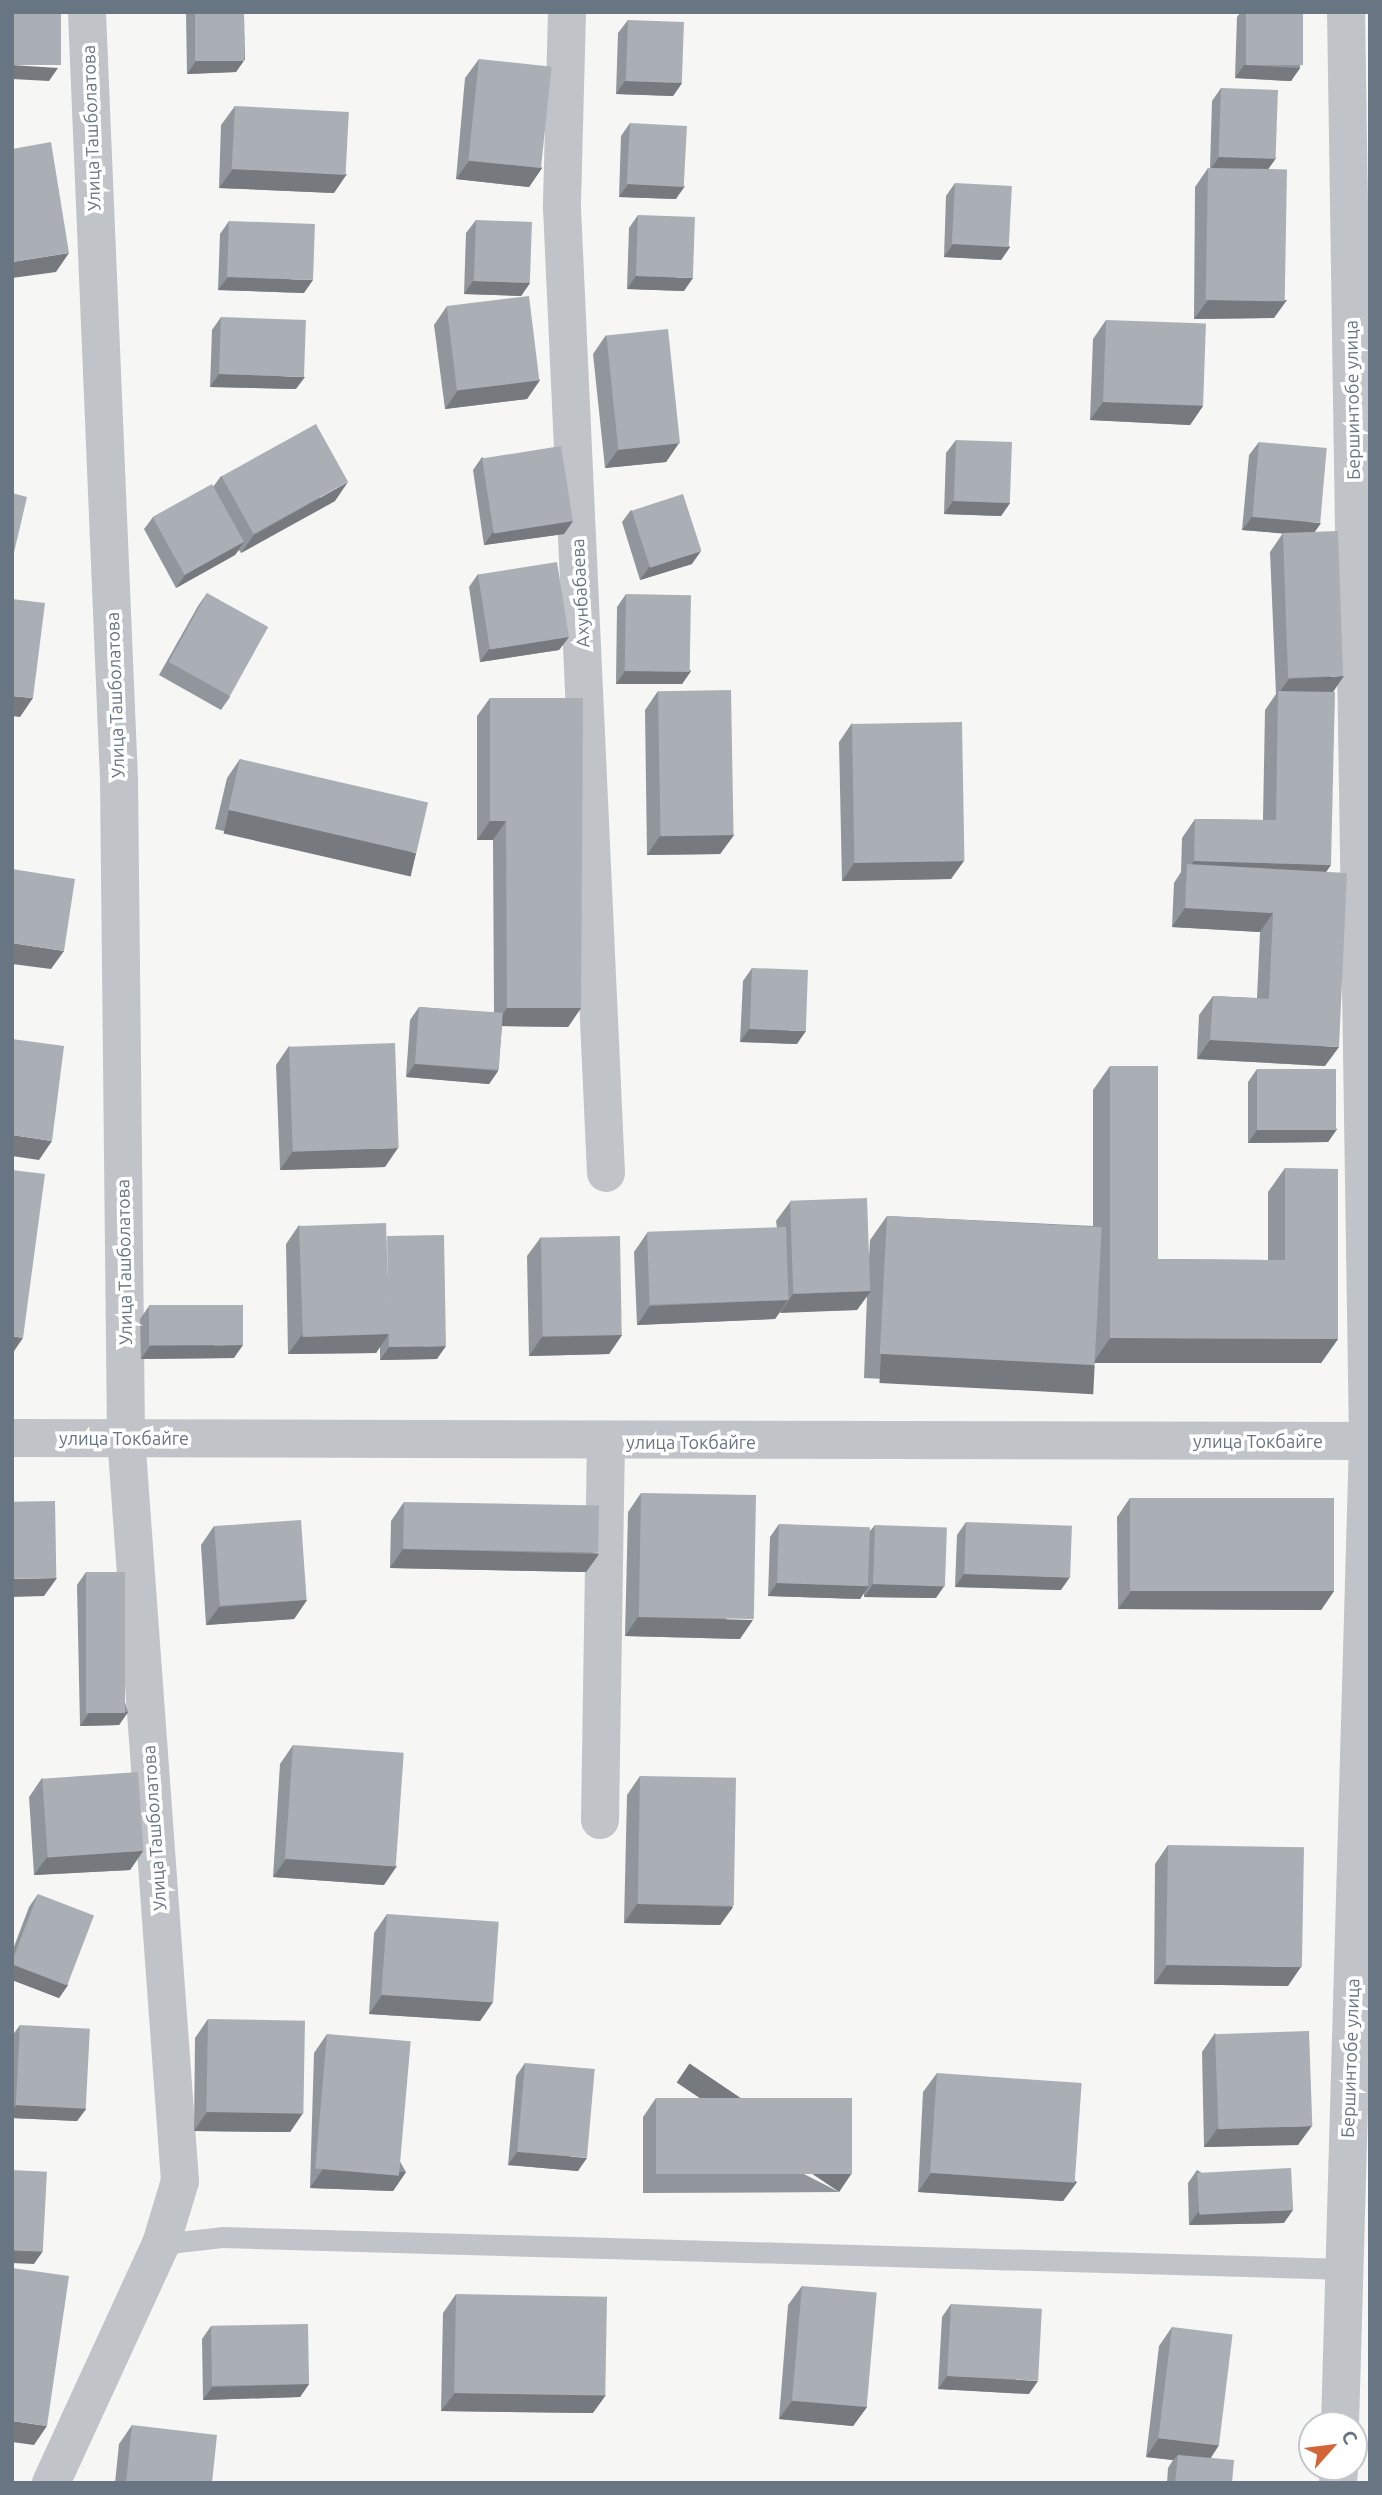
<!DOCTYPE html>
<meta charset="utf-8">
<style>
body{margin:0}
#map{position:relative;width:1382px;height:2495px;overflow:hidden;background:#f6f7f4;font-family:Ubuntu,sans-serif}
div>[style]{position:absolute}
.lane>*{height:21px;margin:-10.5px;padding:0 10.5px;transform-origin:10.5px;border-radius:10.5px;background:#c0c3c7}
.street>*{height:38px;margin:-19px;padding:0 19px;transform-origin:19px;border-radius:19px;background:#c0c3c7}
.wall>*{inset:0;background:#91969c}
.shaded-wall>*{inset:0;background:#767a7f;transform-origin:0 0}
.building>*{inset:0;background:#a9afb5;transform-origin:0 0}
span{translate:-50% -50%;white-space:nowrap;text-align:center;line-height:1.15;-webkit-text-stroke:7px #fff;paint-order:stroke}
.street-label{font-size:18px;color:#687582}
.frame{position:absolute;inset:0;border:14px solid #687582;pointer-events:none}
.north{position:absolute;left:1298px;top:2411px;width:70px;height:70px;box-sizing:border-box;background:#fff;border:2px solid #c3c8cd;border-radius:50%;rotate:62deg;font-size:19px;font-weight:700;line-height:28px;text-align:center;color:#687582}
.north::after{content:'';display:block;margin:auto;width:24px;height:32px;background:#d36537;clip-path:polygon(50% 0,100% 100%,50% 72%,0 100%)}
</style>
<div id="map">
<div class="lane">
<i style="left:161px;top:2244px;width:61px;rotate:-6.5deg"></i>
<i style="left:222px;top:2237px;width:1122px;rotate:1.63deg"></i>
</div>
<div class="street">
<i style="left:567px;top:12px;width:196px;rotate:91.5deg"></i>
<i style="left:562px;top:208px;width:966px;rotate:87.39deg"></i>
<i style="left:12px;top:1438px;width:1358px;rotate:0.13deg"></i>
<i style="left:600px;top:1820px;width:378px;rotate:-89.1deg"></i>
<i style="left:1340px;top:2425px;width:984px;rotate:-88.37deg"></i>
<i style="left:1368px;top:1441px;width:1429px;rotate:-90.88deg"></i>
<i style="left:51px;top:2483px;width:263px;rotate:-65.3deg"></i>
<i style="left:161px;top:2244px;width:66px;rotate:-73.2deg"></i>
<i style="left:180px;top:2181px;width:746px;rotate:-94.15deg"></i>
<i style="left:126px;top:1437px;width:657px;rotate:-90.61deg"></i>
<i style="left:119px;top:780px;width:769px;rotate:-92.39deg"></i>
<i style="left:1338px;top:2483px;width:16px;rotate:-86deg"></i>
</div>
<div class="wall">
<i style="clip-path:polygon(186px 12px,244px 12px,245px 59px,236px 72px,187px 74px)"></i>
<i style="clip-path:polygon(1241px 12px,1303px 12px,1300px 68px,1291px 81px,1235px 78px,1237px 17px)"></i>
<i style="clip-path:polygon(628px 20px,682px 83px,673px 96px,616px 94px,618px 33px)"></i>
<i style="clip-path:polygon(479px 59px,542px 168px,529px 187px,456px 179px,465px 78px)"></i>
<i style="clip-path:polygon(1221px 88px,1276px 158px,1268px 169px,1274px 318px,1194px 319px,1195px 187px,1208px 168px,1210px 168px,1212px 101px)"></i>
<i style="clip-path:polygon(235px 106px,334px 193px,219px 188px,221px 125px)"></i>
<i style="clip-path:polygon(630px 123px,676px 199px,619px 197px,621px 136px)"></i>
<i style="clip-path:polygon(955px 183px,1010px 247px,1001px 260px,944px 257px,946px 196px)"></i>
<i style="clip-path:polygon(638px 215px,684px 291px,627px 289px,629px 228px)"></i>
<i style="clip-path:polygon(476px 220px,530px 283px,521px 296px,464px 294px,466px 233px)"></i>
<i style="clip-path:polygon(229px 221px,304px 293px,218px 290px,220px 234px)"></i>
<i style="clip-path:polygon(447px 306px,540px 380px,527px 399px,445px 409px,434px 325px)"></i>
<i style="clip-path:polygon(221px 317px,296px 389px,210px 387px,212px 330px)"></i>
<i style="clip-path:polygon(1106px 320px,1203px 406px,1190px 425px,1090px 420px,1093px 339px)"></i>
<i style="clip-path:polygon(606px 335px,679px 443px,666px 462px,605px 468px,593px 354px)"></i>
<i style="clip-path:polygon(956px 440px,1010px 503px,1001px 516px,944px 514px,946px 453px)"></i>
<i style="clip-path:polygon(1259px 442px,1315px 532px,1333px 692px,1326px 872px,1325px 1066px,1197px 1059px,1199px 1015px,1213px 996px,1257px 998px,1260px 932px,1172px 927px,1174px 883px,1181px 872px,1182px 838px,1195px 819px,1263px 820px,1265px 710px,1276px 694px,1270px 552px,1283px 533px,1242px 530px,1249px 455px)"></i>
<i style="clip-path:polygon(482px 457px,573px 521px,564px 534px,484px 545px,473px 470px)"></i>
<i style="clip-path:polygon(221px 476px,335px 501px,241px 553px,239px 550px,235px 555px,176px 588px,144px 529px,153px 517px,213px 487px)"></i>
<i style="clip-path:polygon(631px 510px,692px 564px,640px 580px,622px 522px)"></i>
<i style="clip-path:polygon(478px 574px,569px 637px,559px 650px,480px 662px,469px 587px)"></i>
<i style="clip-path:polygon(207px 593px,230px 697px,221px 710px,159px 675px,198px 606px)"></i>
<i style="clip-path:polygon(626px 594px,691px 671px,682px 684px,616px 684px,617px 607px)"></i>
<i style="clip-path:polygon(658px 691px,734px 835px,720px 854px,647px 855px,645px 710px)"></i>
<i style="clip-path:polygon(490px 698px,581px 1008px,568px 1027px,502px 1026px,498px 1071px,489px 1084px,406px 1077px,410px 1020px,419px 1007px,494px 1013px,493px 840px,477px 840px,477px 716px)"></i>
<i style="clip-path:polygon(852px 723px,951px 879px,842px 881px,839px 742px)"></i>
<i style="clip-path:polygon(240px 759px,416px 854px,403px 873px,215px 829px,227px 778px)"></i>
<i style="clip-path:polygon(752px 968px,797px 1044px,740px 1042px,743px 981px)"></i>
<i style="clip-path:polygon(289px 1046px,385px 1167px,280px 1170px,276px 1065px)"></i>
<i style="clip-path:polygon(1110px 1066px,1158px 1259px,1268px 1260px,1268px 1192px,1285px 1168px,1338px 1339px,1321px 1363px,1095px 1363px,1078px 1389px,864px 1378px,867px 1295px,857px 1310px,780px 1312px,775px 1319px,637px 1325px,634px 1252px,647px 1233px,777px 1228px,776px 1221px,790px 1202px,869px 1258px,870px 1240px,887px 1216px,1093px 1226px,1093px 1090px)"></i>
<i style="clip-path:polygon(1257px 1069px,1337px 1129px,1328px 1142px,1248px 1143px,1248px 1082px)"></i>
<i style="clip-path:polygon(299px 1225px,437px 1359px,380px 1360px,380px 1346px,376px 1353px,288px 1354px,286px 1244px)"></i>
<i style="clip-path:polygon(541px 1237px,622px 1335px,609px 1354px,529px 1356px,527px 1256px)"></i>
<i style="clip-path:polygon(149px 1306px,234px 1358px,141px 1359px,140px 1319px)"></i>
<i style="clip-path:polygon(641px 1493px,740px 1639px,625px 1636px,628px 1512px)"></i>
<i style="clip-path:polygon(1130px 1498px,1334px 1591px,1321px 1610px,1118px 1609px,1117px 1517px)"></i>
<i style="clip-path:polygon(404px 1502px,599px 1554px,586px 1572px,390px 1568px,391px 1521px)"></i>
<i style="clip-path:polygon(966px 1522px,1061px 1590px,955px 1587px,957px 1535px)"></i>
<i style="clip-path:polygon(779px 1524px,870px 1531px,875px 1525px,936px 1598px,864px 1597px,864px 1593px,860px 1599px,768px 1596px,770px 1537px)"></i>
<i style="clip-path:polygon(214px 1526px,307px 1600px,294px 1619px,206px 1625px,201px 1545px)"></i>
<i style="clip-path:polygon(86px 1572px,128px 1712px,119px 1725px,80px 1726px,77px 1585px)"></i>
<i style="clip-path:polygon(293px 1745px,384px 1885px,273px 1877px,280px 1764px)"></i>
<i style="clip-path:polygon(640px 1776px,733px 1907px,720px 1925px,624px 1923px,627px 1795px)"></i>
<i style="clip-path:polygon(42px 1778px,143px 1851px,130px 1870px,34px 1875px,29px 1797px)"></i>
<i style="clip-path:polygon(1168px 1845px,1288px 1986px,1154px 1984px,1155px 1864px)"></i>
<i style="clip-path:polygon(38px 1894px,68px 1985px,59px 1998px,12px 1980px,12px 1952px,29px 1907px)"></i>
<i style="clip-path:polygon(387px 1914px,493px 2002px,480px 2021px,369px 2014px,374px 1933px)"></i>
<i style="clip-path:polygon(208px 2019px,303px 2113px,290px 2132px,194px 2131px,195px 2038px)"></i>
<i style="clip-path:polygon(20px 2025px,86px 2109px,77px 2121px,12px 2118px,12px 2036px)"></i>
<i style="clip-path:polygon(1215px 2033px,1298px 2145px,1204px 2147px,1202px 2052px)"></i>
<i style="clip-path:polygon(327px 2034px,406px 2172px,393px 2191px,310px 2188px,314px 2053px)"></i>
<i style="clip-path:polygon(525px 2063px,578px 2171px,508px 2165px,516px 2076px)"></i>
<i style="clip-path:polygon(937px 2073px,1077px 2182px,1063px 2201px,918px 2192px,923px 2092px)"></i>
<i style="clip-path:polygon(656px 2098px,839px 2192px,643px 2193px,643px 2117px)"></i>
<i style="clip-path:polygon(1197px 2170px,1284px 2223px,1189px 2225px,1188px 2183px)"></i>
<i style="clip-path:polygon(802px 2286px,867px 2407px,853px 2426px,779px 2419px,788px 2305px)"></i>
<i style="clip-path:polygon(456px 2294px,593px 2413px,441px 2411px,443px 2313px)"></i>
<i style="clip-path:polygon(951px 2304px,1029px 2394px,938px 2389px,942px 2317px)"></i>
<i style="clip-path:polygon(211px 2326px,309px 2384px,300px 2397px,203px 2400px,202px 2339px)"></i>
<i style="clip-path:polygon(1172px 2327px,1219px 2445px,1211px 2458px,1232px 2483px,1167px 2483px,1168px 2468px,1173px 2460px,1146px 2457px,1159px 2346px)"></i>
<i style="clip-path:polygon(132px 2425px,212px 2483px,115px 2483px,119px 2444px)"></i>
</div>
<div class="shaded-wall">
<i style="clip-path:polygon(245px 59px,236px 72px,187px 74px,196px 61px)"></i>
<i style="clip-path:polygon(12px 65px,58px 68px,49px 81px,12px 79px)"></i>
<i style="clip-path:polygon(1244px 65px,1300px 68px,1291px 81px,1235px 78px)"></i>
<i style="clip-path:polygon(625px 81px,682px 83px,673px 96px,616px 94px)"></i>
<i style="clip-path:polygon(1219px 157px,1276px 158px,1267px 171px,1210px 170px)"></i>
<i style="clip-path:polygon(469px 161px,542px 168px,529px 187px,456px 179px)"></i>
<i style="clip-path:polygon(233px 169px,347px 174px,334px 193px,219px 188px)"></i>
<i style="clip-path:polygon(628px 184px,685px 186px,676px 199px,619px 197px)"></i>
<i style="clip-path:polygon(953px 244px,1010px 247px,1001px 260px,944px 257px)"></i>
<i style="clip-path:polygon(69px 253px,56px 272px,12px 278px,12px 262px)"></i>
<i style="clip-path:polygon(636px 276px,693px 278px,684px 291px,627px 289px)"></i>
<i style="clip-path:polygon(228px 277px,313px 280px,304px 293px,218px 290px)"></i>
<i style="clip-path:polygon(473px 281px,530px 283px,521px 296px,464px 294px)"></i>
<i style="clip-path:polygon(1208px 300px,1287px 300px,1274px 318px,1194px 319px)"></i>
<i style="clip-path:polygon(219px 374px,305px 377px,296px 389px,210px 387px)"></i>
<i style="clip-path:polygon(540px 380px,527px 399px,445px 409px,458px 390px)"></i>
<i style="clip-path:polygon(1103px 402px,1203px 406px,1190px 425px,1090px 420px)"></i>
<i style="clip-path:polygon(679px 443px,666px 462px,605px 468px,618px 450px)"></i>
<i style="clip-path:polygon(348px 482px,335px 501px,241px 553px,254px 535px)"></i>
<i style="clip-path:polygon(953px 501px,1010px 503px,1001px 516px,944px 514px)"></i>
<i style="clip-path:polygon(1252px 517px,1321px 523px,1312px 536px,1242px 530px)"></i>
<i style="clip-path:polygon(573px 521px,564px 534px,484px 545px,493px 532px)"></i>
<i style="clip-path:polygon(244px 542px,235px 555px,176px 588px,185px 575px)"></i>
<i style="clip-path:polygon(701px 551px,692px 564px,640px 580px,649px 567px)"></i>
<i style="clip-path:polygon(569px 637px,559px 650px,480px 662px,489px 649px)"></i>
<i style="clip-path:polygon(625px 671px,691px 671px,682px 684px,616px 684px)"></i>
<i style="clip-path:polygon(1344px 676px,1331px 695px,1278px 694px,1289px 679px)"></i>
<i style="clip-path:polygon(12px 696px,33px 698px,20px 717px,12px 716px)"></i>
<i style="left:229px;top:810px;width:192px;height:24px;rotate:13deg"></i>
<i style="clip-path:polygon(490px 821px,506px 821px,493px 840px,477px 840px)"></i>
<i style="clip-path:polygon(734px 835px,720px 854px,647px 855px,660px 836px)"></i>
<i style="clip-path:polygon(964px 861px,951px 879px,842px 881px,855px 862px)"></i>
<i style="clip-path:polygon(1194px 861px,1331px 865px,1318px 884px,1187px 872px)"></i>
<i style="clip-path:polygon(1185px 908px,1273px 913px,1260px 932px,1172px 927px)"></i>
<i style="clip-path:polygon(12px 943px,64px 951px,51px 969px,12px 964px)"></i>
<i style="clip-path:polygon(507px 1008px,581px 1008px,568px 1027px,494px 1026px)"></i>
<i style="clip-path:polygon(749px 1029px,806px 1031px,797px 1044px,740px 1042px)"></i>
<i style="clip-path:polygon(1210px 1040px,1339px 1047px,1325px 1066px,1197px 1059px)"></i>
<i style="clip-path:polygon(415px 1064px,498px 1071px,489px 1084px,406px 1077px)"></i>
<i style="clip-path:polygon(1337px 1129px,1328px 1142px,1248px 1143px,1257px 1130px)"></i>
<i style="clip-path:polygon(12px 1135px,52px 1141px,39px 1160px,12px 1156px)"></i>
<i style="clip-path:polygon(398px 1148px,385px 1167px,280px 1170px,293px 1151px)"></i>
<i style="clip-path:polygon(871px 1291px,857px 1310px,780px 1313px,793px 1294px)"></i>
<i style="clip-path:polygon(788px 1300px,775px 1319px,637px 1325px,650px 1306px)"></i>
<i style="clip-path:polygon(389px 1334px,376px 1353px,288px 1354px,302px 1335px)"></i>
<i style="clip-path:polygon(622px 1335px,609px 1354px,529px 1356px,542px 1337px)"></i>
<i style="clip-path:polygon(12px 1336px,23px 1338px,12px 1354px)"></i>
<i style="clip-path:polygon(1110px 1338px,1338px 1339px,1321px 1363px,1093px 1363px)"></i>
<i style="clip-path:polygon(243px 1345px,234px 1358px,141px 1359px,150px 1346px)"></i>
<i style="clip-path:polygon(446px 1346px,437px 1359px,380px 1360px,389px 1347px)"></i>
<i style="left:881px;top:1354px;width:214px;height:29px;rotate:3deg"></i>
<i style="clip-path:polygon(403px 1549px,599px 1554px,586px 1572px,390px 1568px)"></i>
<i style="clip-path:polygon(964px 1574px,1070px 1577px,1061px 1590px,955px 1587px)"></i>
<i style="clip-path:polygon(57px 1578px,44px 1596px,12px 1597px,12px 1579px)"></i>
<i style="clip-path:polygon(777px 1583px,869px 1586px,860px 1599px,768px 1596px)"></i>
<i style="clip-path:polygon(873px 1584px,945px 1585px,936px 1598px,864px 1597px)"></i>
<i style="clip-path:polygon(1131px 1591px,1334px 1591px,1321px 1610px,1118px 1609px)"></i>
<i style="clip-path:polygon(307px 1600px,294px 1619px,206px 1625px,219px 1607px)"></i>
<i style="clip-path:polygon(638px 1617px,753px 1620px,740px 1639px,625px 1636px)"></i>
<i style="clip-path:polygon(128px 1712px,119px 1725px,80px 1726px,89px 1713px)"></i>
<i style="clip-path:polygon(143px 1851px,130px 1870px,34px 1875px,47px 1857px)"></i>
<i style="clip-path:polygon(286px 1859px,397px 1866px,384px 1885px,273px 1877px)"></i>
<i style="clip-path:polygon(637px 1904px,733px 1907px,720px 1925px,624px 1923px)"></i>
<i style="clip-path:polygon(12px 1964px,68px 1985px,59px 1998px,12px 1980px)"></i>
<i style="clip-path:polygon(1167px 1965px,1301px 1967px,1288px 1986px,1154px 1984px)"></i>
<i style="clip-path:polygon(382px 1995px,493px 2002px,480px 2021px,369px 2014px)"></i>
<i style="clip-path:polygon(16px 2105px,86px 2109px,77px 2121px,12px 2118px,12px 2111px)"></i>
<i style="clip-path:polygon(207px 2112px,303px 2113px,290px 2132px,194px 2131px)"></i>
<i style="clip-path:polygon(1312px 2126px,1298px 2145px,1204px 2147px,1218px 2128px)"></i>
<i style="clip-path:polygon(517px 2152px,587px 2158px,578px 2171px,508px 2165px)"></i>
<i style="clip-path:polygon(323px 2169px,406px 2172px,393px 2191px,310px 2188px)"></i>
<i style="left:852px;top:2173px;width:23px;height:196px;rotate:124deg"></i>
<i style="clip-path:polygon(931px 2173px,1077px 2182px,1063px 2201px,918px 2192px)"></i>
<i style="clip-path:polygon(1293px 2210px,1284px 2223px,1189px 2225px,1198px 2212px)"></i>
<i style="clip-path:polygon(12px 2250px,43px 2251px,34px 2264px,12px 2263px)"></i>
<i style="clip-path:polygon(947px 2376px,1038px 2381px,1029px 2394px,938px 2389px)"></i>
<i style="clip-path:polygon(309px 2384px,300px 2397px,203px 2400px,212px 2387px)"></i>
<i style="clip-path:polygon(455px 2393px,606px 2395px,593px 2413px,441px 2411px)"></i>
<i style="clip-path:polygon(792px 2401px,867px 2407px,853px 2426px,779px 2419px)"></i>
<i style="clip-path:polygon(12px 2421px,47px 2426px,34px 2445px,12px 2442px)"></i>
<i style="clip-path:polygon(1159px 2438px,1219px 2445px,1206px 2464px,1178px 2455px,1173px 2460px,1146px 2457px)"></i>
</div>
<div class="building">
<i style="left:13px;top:12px;width:48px;height:53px"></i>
<i style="left:195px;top:12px;width:49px;height:49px"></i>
<i style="left:1246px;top:12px;width:57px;height:53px"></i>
<i style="left:628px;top:20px;width:56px;height:61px;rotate:2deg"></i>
<i style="left:479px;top:59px;width:73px;height:102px;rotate:6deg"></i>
<i style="left:1221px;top:88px;width:57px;height:69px;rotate:2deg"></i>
<i style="left:235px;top:106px;width:114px;height:63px;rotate:3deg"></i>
<i style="left:630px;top:123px;width:57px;height:61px;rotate:3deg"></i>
<i style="clip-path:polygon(51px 142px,69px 253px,12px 262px,12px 149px)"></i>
<i style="left:1208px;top:168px;width:79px;height:132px;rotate:1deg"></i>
<i style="left:955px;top:183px;width:57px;height:61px;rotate:3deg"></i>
<i style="left:638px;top:215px;width:57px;height:61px;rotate:2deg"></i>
<i style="left:476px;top:220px;width:56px;height:61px;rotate:2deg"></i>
<i style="left:229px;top:221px;width:86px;height:56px;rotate:2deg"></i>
<i style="left:529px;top:296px;width:85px;height:83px;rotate:83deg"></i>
<i style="left:221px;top:317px;width:85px;height:57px;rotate:2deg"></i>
<i style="left:1106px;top:320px;width:100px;height:82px;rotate:2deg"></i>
<i style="left:668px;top:329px;width:115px;height:62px;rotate:84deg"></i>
<i style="left:316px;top:424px;width:66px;height:108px;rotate:61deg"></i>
<i style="left:956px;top:440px;width:56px;height:61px;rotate:2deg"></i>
<i style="left:1259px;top:442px;width:68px;height:75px;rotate:5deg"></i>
<i style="left:561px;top:446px;width:76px;height:80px;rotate:81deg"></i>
<i style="left:212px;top:484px;width:66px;height:68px;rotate:61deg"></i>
<i style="clip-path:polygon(12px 493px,27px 497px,12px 561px)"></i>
<i style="left:683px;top:494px;width:60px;height:54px;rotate:72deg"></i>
<i style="left:1338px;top:531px;width:145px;height:55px;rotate:88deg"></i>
<i style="left:557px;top:562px;width:76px;height:80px;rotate:81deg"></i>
<i style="left:207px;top:593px;width:70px;height:79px;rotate:29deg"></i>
<i style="left:626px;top:594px;width:65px;height:77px;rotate:1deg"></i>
<i style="clip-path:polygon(12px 599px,45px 603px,33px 698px,12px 696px)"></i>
<i style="left:731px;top:690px;width:145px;height:73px;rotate:89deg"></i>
<i style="clip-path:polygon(1278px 691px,1335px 692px,1331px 865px,1194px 861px,1195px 819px,1276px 820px)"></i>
<i style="clip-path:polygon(490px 698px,583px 698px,581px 1008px,507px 1008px,506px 821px,490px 821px)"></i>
<i style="left:962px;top:722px;width:139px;height:110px;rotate:89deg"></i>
<i style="left:240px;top:759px;width:193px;height:52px;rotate:13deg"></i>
<i style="clip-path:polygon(1187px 864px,1347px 873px,1339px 1047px,1210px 1040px,1213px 996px,1269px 999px,1273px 913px,1185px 908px)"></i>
<i style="clip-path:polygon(12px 869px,75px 879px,64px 951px,12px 943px)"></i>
<i style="left:752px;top:968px;width:56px;height:61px;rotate:2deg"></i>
<i style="left:419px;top:1007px;width:84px;height:57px;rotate:4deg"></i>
<i style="clip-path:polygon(12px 1039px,64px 1046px,52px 1141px,12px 1135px)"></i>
<i style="left:395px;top:1043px;width:105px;height:106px;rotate:88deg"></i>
<i style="clip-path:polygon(1110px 1066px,1158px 1066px,1158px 1259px,1285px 1260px,1285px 1168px,1338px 1169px,1338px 1339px,1110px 1338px)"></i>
<i style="left:1257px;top:1069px;width:79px;height:61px"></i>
<i style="clip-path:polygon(12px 1170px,45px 1174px,23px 1338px,12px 1336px)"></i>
<i style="left:867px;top:1198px;width:93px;height:77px;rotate:88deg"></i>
<i style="left:887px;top:1216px;width:215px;height:138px;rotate:3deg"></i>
<i style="left:386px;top:1223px;width:111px;height:87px;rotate:88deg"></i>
<i style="left:786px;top:1227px;width:73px;height:139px;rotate:88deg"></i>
<i style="left:444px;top:1235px;width:111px;height:57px;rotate:89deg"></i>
<i style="left:620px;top:1236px;width:99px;height:79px;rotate:89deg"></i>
<i style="left:243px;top:1305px;width:40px;height:94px;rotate:90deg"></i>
<i style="left:641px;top:1493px;width:115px;height:124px;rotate:1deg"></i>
<i style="left:1130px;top:1498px;width:204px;height:93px"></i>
<i style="left:55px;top:1501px;width:77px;height:43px;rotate:89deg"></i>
<i style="left:404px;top:1502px;width:195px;height:47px;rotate:1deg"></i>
<i style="left:301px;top:1520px;width:80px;height:87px;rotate:86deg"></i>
<i style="left:966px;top:1522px;width:106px;height:52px;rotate:2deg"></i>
<i style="left:779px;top:1524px;width:91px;height:59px;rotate:2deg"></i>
<i style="left:875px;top:1525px;width:72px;height:59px;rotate:2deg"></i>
<i style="left:86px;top:1572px;width:39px;height:141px"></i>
<i style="left:293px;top:1745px;width:111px;height:114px;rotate:4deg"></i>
<i style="left:138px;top:1772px;width:79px;height:96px;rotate:86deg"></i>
<i style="left:640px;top:1776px;width:96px;height:128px;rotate:1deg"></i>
<i style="left:1168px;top:1845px;width:136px;height:120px;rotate:1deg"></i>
<i style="left:38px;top:1894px;width:60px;height:75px;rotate:21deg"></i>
<i style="left:387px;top:1914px;width:112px;height:81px;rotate:4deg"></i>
<i style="left:208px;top:2019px;width:97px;height:93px;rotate:1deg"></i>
<i style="left:20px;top:2025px;width:70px;height:80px;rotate:3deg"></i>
<i style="left:1309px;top:2031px;width:95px;height:94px;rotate:88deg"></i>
<i style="left:327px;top:2034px;width:84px;height:135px;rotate:5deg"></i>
<i style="left:525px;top:2063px;width:70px;height:89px;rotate:5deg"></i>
<i style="left:937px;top:2073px;width:145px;height:100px;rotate:4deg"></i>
<i style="left:656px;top:2098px;width:196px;height:76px"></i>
<i style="left:1291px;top:2168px;width:42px;height:94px;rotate:87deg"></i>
<i style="left:12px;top:2170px;width:35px;height:80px;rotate:3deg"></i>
<i style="clip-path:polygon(12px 2268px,69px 2276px,47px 2426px,12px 2421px)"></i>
<i style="left:802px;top:2286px;width:75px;height:115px;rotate:5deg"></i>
<i style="left:456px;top:2294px;width:151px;height:99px;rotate:1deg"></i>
<i style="left:951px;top:2304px;width:91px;height:72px;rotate:3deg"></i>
<i style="left:308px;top:2324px;width:60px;height:97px;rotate:89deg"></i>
<i style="left:1172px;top:2327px;width:61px;height:112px;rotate:7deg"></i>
<i style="clip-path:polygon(132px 2425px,217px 2435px,212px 2483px,126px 2483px)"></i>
<i style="clip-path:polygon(1178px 2455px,1234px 2460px,1232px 2483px,1175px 2483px)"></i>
</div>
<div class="street-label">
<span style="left:91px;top:128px;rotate:-92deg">Улица Ташболатова</span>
<span style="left:1352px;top:400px;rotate:-91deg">Бершинтобе улица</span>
<span style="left:580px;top:593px;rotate:-93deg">Ахунбабаева</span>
<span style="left:115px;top:695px;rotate:-92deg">Улица Ташболатова</span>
<span style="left:124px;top:1262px;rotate:-91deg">Улица Ташболатова</span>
<span style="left:124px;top:1438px">улица Токбайге</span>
<span style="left:1258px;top:1441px">улица Токбайге</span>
<span style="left:691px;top:1442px">улица Токбайге</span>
<span style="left:154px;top:1828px;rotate:-94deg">Улица Ташболатова</span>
<span style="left:1350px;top:2058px;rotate:-88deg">Бершинтобе улица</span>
</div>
<div class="frame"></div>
<div class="north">С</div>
</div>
